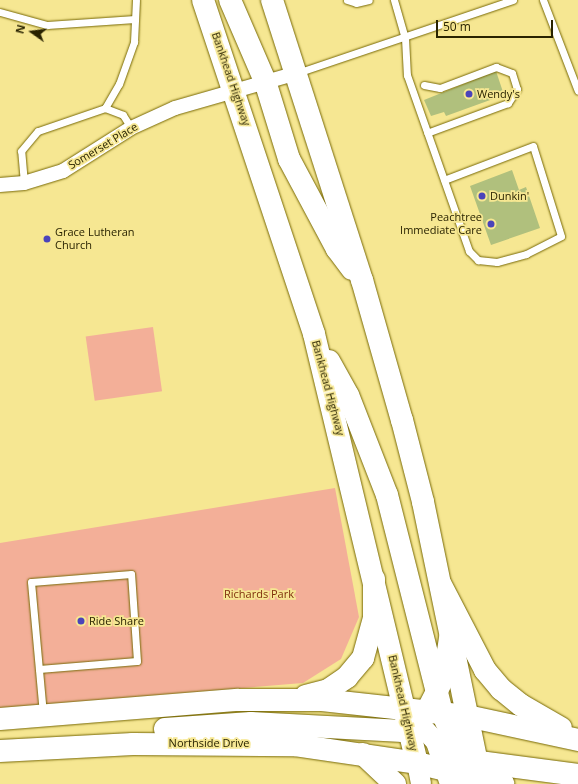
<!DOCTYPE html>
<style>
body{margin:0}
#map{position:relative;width:578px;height:784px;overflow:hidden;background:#f6e792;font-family:"Open Sans",sans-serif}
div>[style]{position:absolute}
.green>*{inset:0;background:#f3af98;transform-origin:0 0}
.building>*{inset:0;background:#b0c07d}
.roads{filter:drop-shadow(0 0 1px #786906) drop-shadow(0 0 1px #786906)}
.service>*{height:7px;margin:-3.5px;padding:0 3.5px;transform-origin:3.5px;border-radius:3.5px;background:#fff}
.minor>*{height:14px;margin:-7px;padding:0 7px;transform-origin:7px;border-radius:7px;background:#fff}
.secondary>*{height:20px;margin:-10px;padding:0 10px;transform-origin:10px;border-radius:10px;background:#fff}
.primary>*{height:22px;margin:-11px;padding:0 11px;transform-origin:11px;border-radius:11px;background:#fff}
.trunk>*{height:22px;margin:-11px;padding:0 11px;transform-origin:11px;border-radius:11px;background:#fff}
.dots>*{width:11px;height:11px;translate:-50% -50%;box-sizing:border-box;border:2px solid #f6e792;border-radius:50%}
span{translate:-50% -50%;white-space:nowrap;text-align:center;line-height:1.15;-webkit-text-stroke:3.5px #f6e792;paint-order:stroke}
.street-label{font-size:11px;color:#292300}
.poi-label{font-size:11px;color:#292300}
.left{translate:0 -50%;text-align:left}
.right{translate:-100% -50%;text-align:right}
.park-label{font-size:11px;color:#802e0e}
.north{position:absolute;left:12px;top:12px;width:40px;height:40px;-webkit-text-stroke:3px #f6e792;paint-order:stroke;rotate:284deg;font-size:11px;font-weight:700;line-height:16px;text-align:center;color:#292300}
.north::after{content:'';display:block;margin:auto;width:14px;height:18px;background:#292300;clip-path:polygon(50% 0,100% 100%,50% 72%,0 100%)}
.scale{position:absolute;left:436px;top:20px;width:117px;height:18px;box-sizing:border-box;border:2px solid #292300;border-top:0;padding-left:5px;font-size:12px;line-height:14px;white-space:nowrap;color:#292300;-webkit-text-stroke:3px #f6e792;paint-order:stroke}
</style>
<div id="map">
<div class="green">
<i style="left:153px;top:327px;width:65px;height:68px;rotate:82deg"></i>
<i style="clip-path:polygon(335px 488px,359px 617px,341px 659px,303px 683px,0 708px,0 543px)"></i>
</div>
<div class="building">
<i style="clip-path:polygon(496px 71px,504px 95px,446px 116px,444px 112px,431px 116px,424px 100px)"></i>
<i style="clip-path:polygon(512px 170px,519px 190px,526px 187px,540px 228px,491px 245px,470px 186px)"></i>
</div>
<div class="roads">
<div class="service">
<i style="left:347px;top:0;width:9px;rotate:18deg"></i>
<i style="left:356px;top:3px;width:13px;rotate:-13deg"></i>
<i style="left:394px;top:0;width:40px;rotate:74deg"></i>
<i style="left:405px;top:38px;width:37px;rotate:87deg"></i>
<i style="left:407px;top:75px;width:187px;rotate:70.6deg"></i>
<i style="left:469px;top:251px;width:13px;rotate:45deg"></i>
<i style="left:478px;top:260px;width:19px;rotate:6deg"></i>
<i style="left:497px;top:262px;width:30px;rotate:-15deg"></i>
<i style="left:526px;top:254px;width:39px;rotate:-27deg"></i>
<i style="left:561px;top:236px;width:94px;rotate:-107.3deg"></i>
<i style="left:533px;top:146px;width:95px;rotate:159.1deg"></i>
<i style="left:543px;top:0;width:97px;rotate:69deg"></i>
<i style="left:0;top:12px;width:49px;rotate:15.5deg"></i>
<i style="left:47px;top:25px;width:88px;rotate:-3.9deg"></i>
<i style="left:297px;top:73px;width:228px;rotate:-18.7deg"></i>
<i style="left:424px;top:85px;width:16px;rotate:11deg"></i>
<i style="left:440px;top:88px;width:60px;rotate:-20.6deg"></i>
<i style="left:496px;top:67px;width:17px;rotate:21deg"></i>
<i style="left:512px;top:73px;width:17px;rotate:73deg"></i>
<i style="left:517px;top:89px;width:17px;rotate:123deg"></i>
<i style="left:508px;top:103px;width:86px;rotate:159.7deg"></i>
<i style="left:105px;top:108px;width:28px;rotate:-60deg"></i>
<i style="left:119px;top:84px;width:45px;rotate:-70.3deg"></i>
<i style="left:134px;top:42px;width:42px;rotate:-87.3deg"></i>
<i style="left:24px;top:183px;width:32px;rotate:-95deg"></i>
<i style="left:21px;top:151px;width:26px;rotate:-50deg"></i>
<i style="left:38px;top:131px;width:71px;rotate:-18.9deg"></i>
<i style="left:105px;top:108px;width:19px;rotate:21deg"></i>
<i style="left:123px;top:115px;width:15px;rotate:58deg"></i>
<i style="left:39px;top:669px;width:98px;rotate:-4.7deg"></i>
<i style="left:137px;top:661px;width:87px;rotate:-93.9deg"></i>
<i style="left:131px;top:574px;width:100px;rotate:175.4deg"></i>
<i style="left:31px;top:582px;width:133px;rotate:84.8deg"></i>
</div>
<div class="minor">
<i style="left:0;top:185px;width:24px;rotate:-5deg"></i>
<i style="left:24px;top:183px;width:41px;rotate:-17.1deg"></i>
<i style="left:63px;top:171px;width:80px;rotate:-32.3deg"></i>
<i style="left:131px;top:128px;width:48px;rotate:-24.4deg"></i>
<i style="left:175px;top:108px;width:127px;rotate:-16deg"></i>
</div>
<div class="secondary">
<i style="left:406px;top:709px;width:45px;rotate:47.7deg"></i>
<i style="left:436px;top:742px;width:44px;rotate:71.6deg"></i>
<i style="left:417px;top:763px;width:21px;rotate:79deg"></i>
</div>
<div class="primary">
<i style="left:203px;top:0;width:352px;rotate:71.6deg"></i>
<i style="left:314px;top:334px;width:441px;rotate:76.5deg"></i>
<i style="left:230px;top:0;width:88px;rotate:66.6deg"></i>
<i style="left:265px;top:81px;width:82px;rotate:72.9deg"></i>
<i style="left:289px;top:159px;width:102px;rotate:61.9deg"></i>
<i style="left:337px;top:249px;width:25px;rotate:53deg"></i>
<i style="left:272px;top:0;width:294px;rotate:72.2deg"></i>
<i style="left:362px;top:280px;width:146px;rotate:74.1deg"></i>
<i style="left:402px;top:420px;width:85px;rotate:75.6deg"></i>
<i style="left:423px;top:502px;width:282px;rotate:78.3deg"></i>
<i style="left:329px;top:361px;width:39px;rotate:61deg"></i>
<i style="left:348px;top:395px;width:107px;rotate:68.7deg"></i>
<i style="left:387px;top:495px;width:225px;rotate:75.8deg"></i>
<i style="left:442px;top:713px;width:38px;rotate:65deg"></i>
<i style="left:458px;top:747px;width:29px;rotate:55deg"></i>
</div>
<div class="trunk">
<i style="left:441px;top:585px;width:96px;rotate:62.6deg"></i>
<i style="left:485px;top:670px;width:25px;rotate:50deg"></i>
<i style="left:501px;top:689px;width:26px;rotate:39deg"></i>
<i style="left:521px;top:705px;width:46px;rotate:29.9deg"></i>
<i style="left:306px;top:696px;width:23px;rotate:-15deg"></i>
<i style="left:328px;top:690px;width:23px;rotate:-34deg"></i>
<i style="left:347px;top:677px;width:25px;rotate:-50deg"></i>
<i style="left:363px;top:658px;width:41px;rotate:-74.6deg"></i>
<i style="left:374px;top:618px;width:39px;rotate:-90deg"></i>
<i style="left:0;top:719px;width:239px;rotate:-4.6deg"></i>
<i style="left:238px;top:700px;width:84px"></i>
<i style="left:322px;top:700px;width:146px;rotate:6.3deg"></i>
<i style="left:467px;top:716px;width:114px;rotate:12.2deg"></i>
<i style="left:165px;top:729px;width:86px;rotate:-4deg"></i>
<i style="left:251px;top:723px;width:152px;rotate:3deg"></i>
<i style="left:403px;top:731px;width:31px;rotate:-40deg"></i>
<i style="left:427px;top:711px;width:20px;rotate:-63deg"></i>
<i style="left:436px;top:693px;width:19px;rotate:-65deg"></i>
<i style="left:444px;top:676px;width:39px;rotate:-81deg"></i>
<i style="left:0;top:751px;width:133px;rotate:-3deg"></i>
<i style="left:133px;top:744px;width:162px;rotate:0.4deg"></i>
<i style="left:295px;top:745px;width:123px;rotate:8.4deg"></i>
<i style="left:417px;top:763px;width:89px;rotate:13.7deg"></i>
<i style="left:363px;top:754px;width:44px;rotate:43.2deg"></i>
<i style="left:441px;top:757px;width:138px;rotate:7.5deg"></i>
</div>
</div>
<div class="dots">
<i style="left:469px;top:94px;background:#4b44ba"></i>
<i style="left:482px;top:196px;background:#4b44ba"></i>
<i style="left:491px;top:224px;background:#4b44ba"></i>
<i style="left:47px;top:239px;background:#4b44ba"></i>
<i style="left:81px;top:621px;background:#4b44ba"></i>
</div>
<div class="street-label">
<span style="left:231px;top:79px;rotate:71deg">Bankhead Highway</span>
<span style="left:103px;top:146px;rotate:-31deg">Somerset Place</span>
<span style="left:328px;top:388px;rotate:75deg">Bankhead Highway</span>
<span style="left:403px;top:703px;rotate:77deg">Bankhead Highway</span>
<span style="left:209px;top:743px">Northside Drive</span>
</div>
<div class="poi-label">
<span class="left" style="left:477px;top:94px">Wendy's</span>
<span class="left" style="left:490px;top:196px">Dunkin'</span>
<span class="right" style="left:482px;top:224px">Peachtree<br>Immediate Care</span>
<span class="left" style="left:55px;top:239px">Grace Lutheran<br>Church</span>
<span class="left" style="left:89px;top:621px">Ride Share</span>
</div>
<div class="park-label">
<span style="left:259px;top:594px">Richards Park</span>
</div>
<div class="north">N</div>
<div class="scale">50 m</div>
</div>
